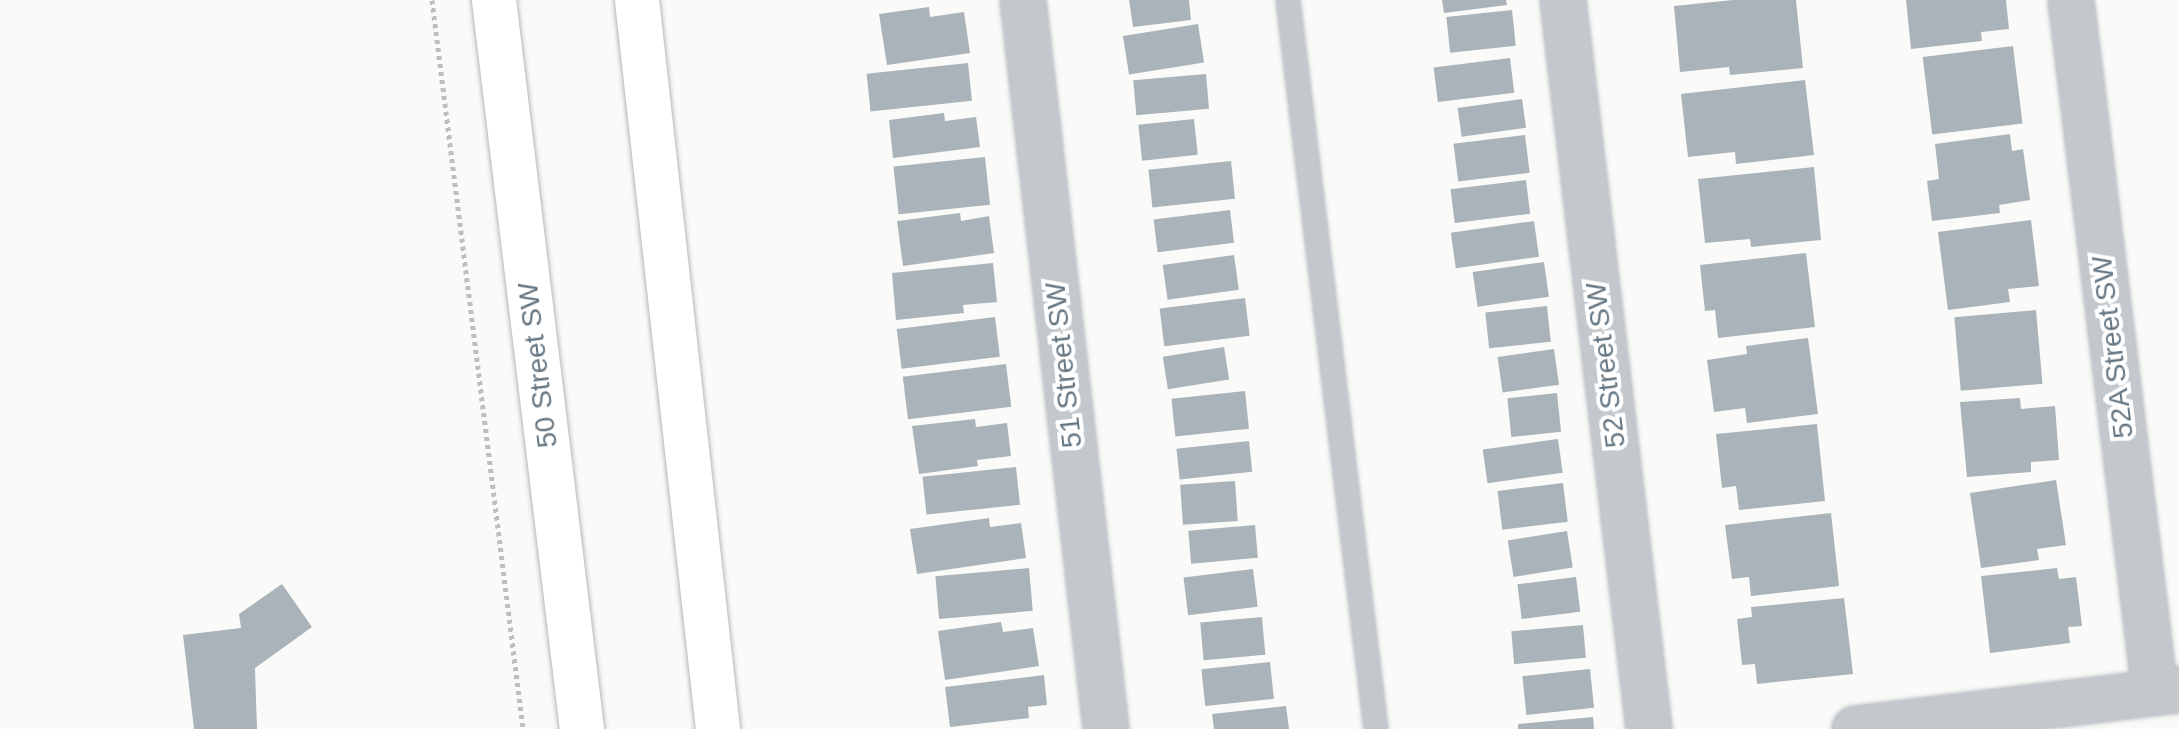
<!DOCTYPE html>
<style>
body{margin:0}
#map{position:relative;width:2179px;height:729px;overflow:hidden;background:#fafaf8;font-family:Arial,sans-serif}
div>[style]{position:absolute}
.building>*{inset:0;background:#aab3b9;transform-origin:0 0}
.path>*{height:5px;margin-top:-2.5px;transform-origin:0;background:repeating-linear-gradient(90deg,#bbbfc2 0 4px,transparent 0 8px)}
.roads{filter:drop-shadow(0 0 2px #b3babf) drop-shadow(0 0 2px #b3babf)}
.service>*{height:22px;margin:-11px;padding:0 11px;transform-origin:11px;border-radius:11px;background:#c3c8cc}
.minor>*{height:44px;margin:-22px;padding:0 22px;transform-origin:22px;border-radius:22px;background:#c3c8cc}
.secondary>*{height:44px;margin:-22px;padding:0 22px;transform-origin:22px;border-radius:22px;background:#fff}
span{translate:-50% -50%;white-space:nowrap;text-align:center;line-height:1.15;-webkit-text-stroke:8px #fff;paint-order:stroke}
.street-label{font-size:28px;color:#657683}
</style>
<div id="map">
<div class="building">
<i style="clip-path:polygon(1129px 0,1189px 0,1191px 20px,1133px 27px)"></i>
<i style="clip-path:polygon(1442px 0,1506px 0,1507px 5px,1444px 13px)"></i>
<i style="clip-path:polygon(1733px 0,1796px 0,1803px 68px,1730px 75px,1729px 67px,1680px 72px,1674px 6px)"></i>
<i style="clip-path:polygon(1906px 0,2006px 0,2009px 29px,1981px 32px,1982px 41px,1911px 49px)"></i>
<i style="clip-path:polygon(929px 7px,930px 17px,964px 12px,970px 53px,887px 65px,879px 14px)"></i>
<i style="left:1512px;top:10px;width:36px;height:66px;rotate:84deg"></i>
<i style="left:1198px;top:24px;width:39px;height:76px;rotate:81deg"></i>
<i style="left:2013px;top:46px;width:78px;height:91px;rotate:83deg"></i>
<i style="left:1510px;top:58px;width:35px;height:77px;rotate:83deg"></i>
<i style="left:968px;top:63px;width:38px;height:102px;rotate:84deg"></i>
<i style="left:1206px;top:74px;width:35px;height:73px;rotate:85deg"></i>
<i style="clip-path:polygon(1805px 80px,1814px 155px,1736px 164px,1735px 152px,1688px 157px,1681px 94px)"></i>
<i style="left:1522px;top:99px;width:29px;height:65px;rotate:82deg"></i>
<i style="clip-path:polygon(944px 113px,945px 121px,976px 117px,980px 147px,893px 158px,889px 120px)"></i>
<i style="left:1194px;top:119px;width:36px;height:56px;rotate:84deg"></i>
<i style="clip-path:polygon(2010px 134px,2012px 151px,2023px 149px,2030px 200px,1999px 205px,2000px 213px,1932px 221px,1927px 181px,1939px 179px,1935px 144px)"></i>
<i style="left:1525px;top:135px;width:38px;height:72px;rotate:83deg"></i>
<i style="left:985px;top:157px;width:48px;height:92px;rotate:84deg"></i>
<i style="left:1231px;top:161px;width:38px;height:83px;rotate:84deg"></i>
<i style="clip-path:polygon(1814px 167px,1821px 240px,1751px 247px,1750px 239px,1705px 243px,1698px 179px)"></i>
<i style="left:1526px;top:180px;width:34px;height:76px;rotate:83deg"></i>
<i style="left:1230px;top:210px;width:33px;height:77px;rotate:83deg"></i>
<i style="clip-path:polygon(960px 213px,961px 221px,989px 216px,994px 253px,903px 266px,897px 221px)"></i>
<i style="clip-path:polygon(2031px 220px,2039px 286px,2008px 289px,2010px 302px,1948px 310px,1938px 232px)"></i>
<i style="left:1534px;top:221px;width:36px;height:84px;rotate:82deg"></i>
<i style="clip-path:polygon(1806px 253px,1815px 327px,1718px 338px,1715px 310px,1705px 311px,1700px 265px)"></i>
<i style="left:1234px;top:255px;width:35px;height:72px;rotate:82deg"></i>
<i style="left:1544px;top:262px;width:35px;height:72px;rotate:82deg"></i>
<i style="clip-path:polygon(993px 263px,997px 302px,963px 305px,964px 313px,896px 320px,892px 273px)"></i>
<i style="left:1245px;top:298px;width:38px;height:86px;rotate:83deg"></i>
<i style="left:1547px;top:306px;width:36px;height:62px;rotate:84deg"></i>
<i style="left:2036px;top:310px;width:74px;height:82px;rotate:85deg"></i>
<i style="left:995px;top:317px;width:40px;height:99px;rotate:83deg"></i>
<i style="clip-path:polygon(1808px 338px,1818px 414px,1747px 423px,1745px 408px,1714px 412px,1707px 360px,1747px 354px,1746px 346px)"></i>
<i style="left:1224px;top:347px;width:33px;height:62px;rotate:81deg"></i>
<i style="left:1554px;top:349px;width:36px;height:57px;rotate:82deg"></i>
<i style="left:1006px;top:364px;width:43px;height:104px;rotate:83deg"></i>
<i style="left:1245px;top:391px;width:38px;height:74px;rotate:84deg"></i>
<i style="left:1557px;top:393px;width:39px;height:50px;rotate:84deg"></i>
<i style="clip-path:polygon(2020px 398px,2021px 409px,2055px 406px,2059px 460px,2031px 462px,2031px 472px,1967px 477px,1960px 402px)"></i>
<i style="clip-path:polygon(975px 419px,976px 427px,1007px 423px,1011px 456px,977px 460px,978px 466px,919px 474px,912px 426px)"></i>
<i style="clip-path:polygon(1817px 424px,1825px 501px,1739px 510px,1736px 486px,1722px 488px,1716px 434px)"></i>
<i style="left:1558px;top:439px;width:34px;height:76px;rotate:82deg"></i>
<i style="left:1249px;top:441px;width:31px;height:73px;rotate:84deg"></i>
<i style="left:1016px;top:467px;width:38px;height:94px;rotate:84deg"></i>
<i style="clip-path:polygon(2056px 480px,2066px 545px,2037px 549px,2039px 560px,1981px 568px,1970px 493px)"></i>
<i style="left:1235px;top:481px;width:40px;height:55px;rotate:86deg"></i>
<i style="left:1563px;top:483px;width:39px;height:66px;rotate:83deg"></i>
<i style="clip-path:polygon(1831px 513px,1839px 586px,1751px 596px,1749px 577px,1732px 579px,1725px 525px)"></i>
<i style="clip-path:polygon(989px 518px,990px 527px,1021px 523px,1026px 558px,917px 574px,910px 529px)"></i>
<i style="left:1255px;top:525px;width:33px;height:67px;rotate:85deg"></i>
<i style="left:1567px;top:531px;width:37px;height:60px;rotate:81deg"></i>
<i style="left:1029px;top:568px;width:43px;height:94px;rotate:85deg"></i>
<i style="clip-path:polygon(2057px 568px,2059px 579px,2076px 577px,2082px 626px,2068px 627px,2070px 643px,1990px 653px,1981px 576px)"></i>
<i style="left:1253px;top:569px;width:38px;height:70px;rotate:83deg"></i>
<i style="left:1576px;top:577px;width:35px;height:59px;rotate:83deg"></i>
<i style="clip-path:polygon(282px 584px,312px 627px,255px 668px,257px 729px,194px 729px,183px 635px,241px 628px,239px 614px)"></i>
<i style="clip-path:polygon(1844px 598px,1853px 674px,1757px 684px,1755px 664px,1742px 665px,1737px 619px,1752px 617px,1751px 607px)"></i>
<i style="left:1262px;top:617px;width:38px;height:62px;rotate:85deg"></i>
<i style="clip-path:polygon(1001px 622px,1003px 632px,1033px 628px,1039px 666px,945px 680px,938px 631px)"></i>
<i style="left:1583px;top:625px;width:33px;height:72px;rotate:85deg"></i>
<i style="left:1270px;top:662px;width:37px;height:69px;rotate:84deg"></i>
<i style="left:1590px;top:669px;width:39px;height:68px;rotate:84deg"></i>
<i style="clip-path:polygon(1044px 675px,1047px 705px,1028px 707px,1029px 718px,950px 727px,945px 687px)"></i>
<i style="clip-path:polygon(1286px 706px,1289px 729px,1214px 729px,1212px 714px)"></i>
<i style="clip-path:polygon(1593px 717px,1594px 729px,1518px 729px,1518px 724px)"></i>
</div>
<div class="path">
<i style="left:432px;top:0;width:735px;rotate:82.88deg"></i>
</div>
<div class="roads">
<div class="service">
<i style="left:1288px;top:0;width:734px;rotate:83.12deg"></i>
</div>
<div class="minor">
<i style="left:1023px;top:0;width:734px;rotate:83.5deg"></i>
<i style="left:1563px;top:0;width:734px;rotate:83.27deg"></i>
<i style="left:2071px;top:0;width:698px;rotate:83.09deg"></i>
<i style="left:1855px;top:729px;width:326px;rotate:-6.9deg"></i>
</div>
<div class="secondary">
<i style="left:494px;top:0;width:734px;rotate:83.12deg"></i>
<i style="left:637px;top:0;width:733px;rotate:83.66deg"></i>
</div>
</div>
<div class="street-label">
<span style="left:2113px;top:347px;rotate:-97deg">52A Street SW</span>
<span style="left:538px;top:365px;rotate:-97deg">50 Street SW</span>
<span style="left:1064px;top:365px;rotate:-96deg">51 Street SW</span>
<span style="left:1606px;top:365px;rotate:-97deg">52 Street SW</span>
</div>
</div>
